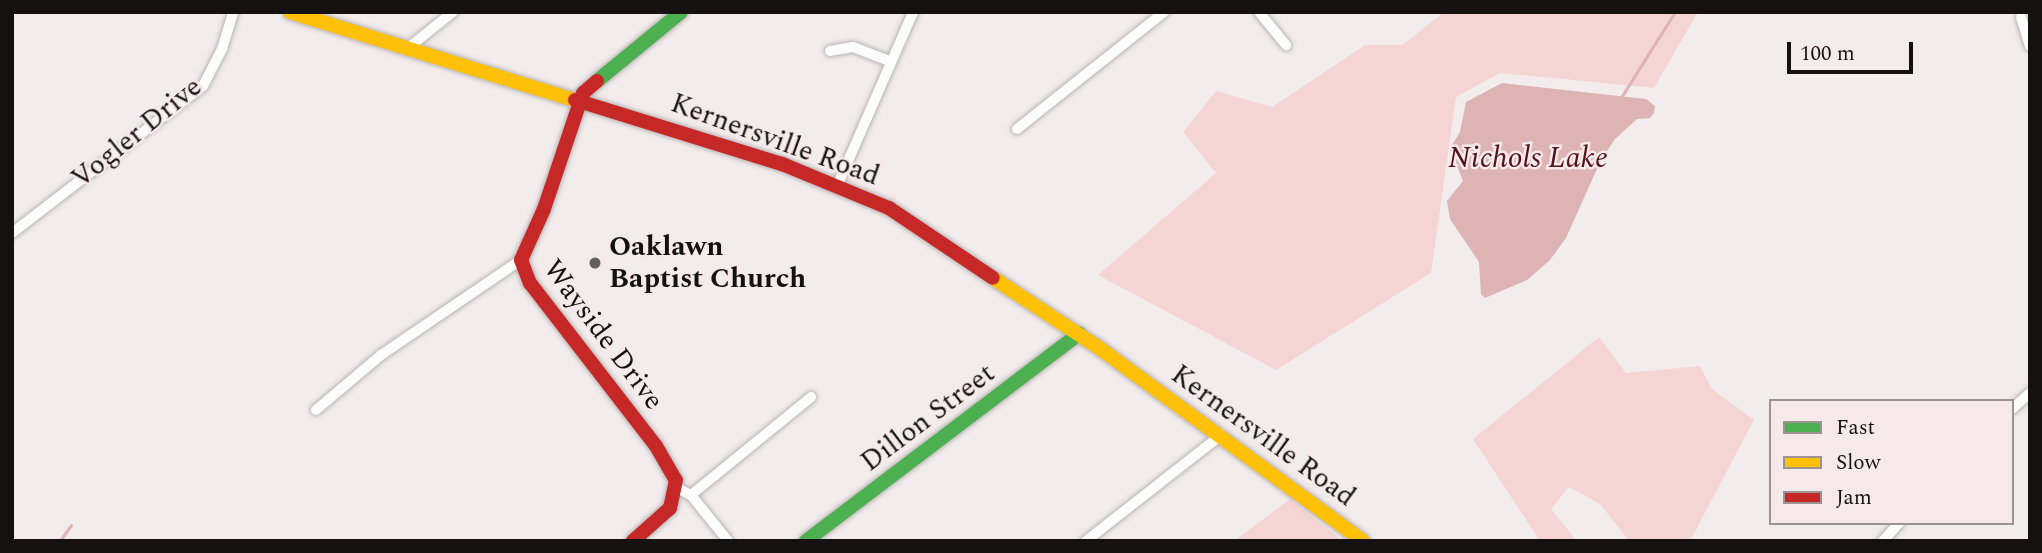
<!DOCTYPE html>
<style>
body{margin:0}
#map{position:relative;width:2042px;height:553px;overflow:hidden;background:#f3ecec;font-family:Spectral,serif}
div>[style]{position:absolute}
.green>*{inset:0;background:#f5d5d4}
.water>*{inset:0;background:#ddb3b3}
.stream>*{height:2.5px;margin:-1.25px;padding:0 1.25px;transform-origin:1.25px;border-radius:1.25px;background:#ddb3b3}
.roads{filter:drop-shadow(0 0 2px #bab4b4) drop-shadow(0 0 2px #bab4b4)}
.street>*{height:10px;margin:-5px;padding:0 5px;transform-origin:5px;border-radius:5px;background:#fdfcfc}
.fast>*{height:14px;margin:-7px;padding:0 7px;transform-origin:7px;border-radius:7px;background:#4caf50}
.slow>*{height:14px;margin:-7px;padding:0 7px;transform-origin:7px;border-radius:7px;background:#ffc107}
.jam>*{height:14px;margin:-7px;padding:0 7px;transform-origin:7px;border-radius:7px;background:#c62828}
.dots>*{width:19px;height:19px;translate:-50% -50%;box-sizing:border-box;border:4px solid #f6e9e9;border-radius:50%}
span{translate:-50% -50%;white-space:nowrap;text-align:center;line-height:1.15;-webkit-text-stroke:5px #f6e9e9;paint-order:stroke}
.street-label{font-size:28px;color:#151111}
.poi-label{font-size:28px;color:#151111;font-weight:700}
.left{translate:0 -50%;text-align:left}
.water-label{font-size:30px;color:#551119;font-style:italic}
.frame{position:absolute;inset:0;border:14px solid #151111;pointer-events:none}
.legend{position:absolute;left:1769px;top:399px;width:245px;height:126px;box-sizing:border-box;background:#f6e9e9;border:2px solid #9c9393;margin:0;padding:9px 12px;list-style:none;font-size:21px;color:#151111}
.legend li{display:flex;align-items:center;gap:14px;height:35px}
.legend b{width:35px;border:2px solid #9c9393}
.scale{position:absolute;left:1787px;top:42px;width:126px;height:32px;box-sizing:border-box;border:4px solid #151111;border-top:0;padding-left:9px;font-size:21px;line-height:24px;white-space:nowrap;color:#151111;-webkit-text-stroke:5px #f6e9e9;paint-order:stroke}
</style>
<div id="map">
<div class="green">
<i style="clip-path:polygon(1444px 12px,1698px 12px,1654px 88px,1500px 73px,1456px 97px,1431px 273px,1276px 370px,1098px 275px,1216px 173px,1183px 132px,1216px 91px,1272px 107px,1365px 45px,1402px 45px)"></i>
<i style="clip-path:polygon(1599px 337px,1626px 373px,1700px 366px,1712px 389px,1754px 420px,1690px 541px,1629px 541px,1600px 504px,1569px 487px,1551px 509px,1577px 541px,1540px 541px,1473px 439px)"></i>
<i style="clip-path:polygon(1290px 499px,1340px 539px,1234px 541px)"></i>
</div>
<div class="water">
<i style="clip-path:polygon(1502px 83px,1646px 99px,1655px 106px,1654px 113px,1650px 118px,1637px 119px,1615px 139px,1601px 160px,1566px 238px,1550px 260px,1527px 280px,1485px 298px,1481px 294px,1479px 262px,1450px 219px,1447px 201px,1463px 181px,1450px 148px,1460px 132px,1466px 102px)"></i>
</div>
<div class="stream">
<i style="left:1622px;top:96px;width:99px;rotate:-57.8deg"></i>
<i style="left:60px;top:541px;width:19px;rotate:-55deg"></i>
</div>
<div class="roads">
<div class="street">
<i style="left:1259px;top:12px;width:43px;rotate:50.7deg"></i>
<i style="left:2021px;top:17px;width:30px;rotate:73deg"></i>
<i style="left:408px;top:48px;width:58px;rotate:-38.7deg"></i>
<i style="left:830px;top:51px;width:23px;rotate:-10deg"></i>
<i style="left:853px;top:47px;width:39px;rotate:21deg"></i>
<i style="left:1017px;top:129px;width:188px;rotate:-38.5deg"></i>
<i style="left:838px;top:184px;width:188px;rotate:-66.4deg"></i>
<i style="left:12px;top:233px;width:241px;rotate:-37.6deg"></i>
<i style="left:203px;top:86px;width:42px;rotate:-62.8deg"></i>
<i style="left:222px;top:49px;width:39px;rotate:-73deg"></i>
<i style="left:2012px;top:409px;width:24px;rotate:-42deg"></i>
<i style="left:316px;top:410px;width:85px;rotate:-40.2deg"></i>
<i style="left:381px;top:355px;width:169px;rotate:-34.2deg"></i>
<i style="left:677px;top:488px;width:16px;rotate:27deg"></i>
<i style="left:691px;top:495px;width:59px;rotate:51.2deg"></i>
<i style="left:691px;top:495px;width:155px;rotate:-39.2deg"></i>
<i style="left:1086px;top:541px;width:172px;rotate:-38.1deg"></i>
<i style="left:1883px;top:541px;width:24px;rotate:-48deg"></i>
</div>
<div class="fast">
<i style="left:597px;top:81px;width:109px;rotate:-39.4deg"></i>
<i style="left:806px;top:541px;width:343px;rotate:-37.2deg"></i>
</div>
<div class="slow">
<i style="left:290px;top:12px;width:298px;rotate:17.2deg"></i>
<i style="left:993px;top:278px;width:131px;rotate:33.4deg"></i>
<i style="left:1102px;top:350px;width:323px;rotate:36.2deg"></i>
</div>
<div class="jam">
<i style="left:597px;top:81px;width:18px;rotate:139deg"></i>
<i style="left:583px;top:93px;width:122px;rotate:108.6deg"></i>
<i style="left:544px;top:209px;width:56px;rotate:114.3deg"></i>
<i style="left:521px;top:260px;width:25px;rotate:69deg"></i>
<i style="left:530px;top:283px;width:206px;rotate:52.3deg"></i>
<i style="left:656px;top:446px;width:39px;rotate:60deg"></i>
<i style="left:676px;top:480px;width:29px;rotate:102deg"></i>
<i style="left:670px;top:508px;width:50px;rotate:138.3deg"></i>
<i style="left:575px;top:100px;width:217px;rotate:17.2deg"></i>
<i style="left:782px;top:164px;width:116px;rotate:22.4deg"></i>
<i style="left:889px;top:208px;width:125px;rotate:33.9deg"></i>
</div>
</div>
<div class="dots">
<i style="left:595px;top:263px;background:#635e5e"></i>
</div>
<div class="street-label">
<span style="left:137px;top:133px;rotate:-39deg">Vogler Drive</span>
<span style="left:775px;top:140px;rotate:20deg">Kernersville Road</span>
<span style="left:603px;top:335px;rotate:53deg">Wayside Drive</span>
<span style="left:928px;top:418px;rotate:-37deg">Dillon Street</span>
<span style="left:1263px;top:436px;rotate:36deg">Kernersville Road</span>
</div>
<div class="poi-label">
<span class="left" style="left:609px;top:263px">Oaklawn<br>Baptist Church</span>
</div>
<div class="water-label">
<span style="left:1528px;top:158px">Nichols Lake</span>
</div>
<div class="frame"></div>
<ul class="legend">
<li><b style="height:9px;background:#4caf50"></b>Fast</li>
<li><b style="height:9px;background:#ffc107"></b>Slow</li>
<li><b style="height:9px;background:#c62828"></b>Jam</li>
</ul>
<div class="scale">100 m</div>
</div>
